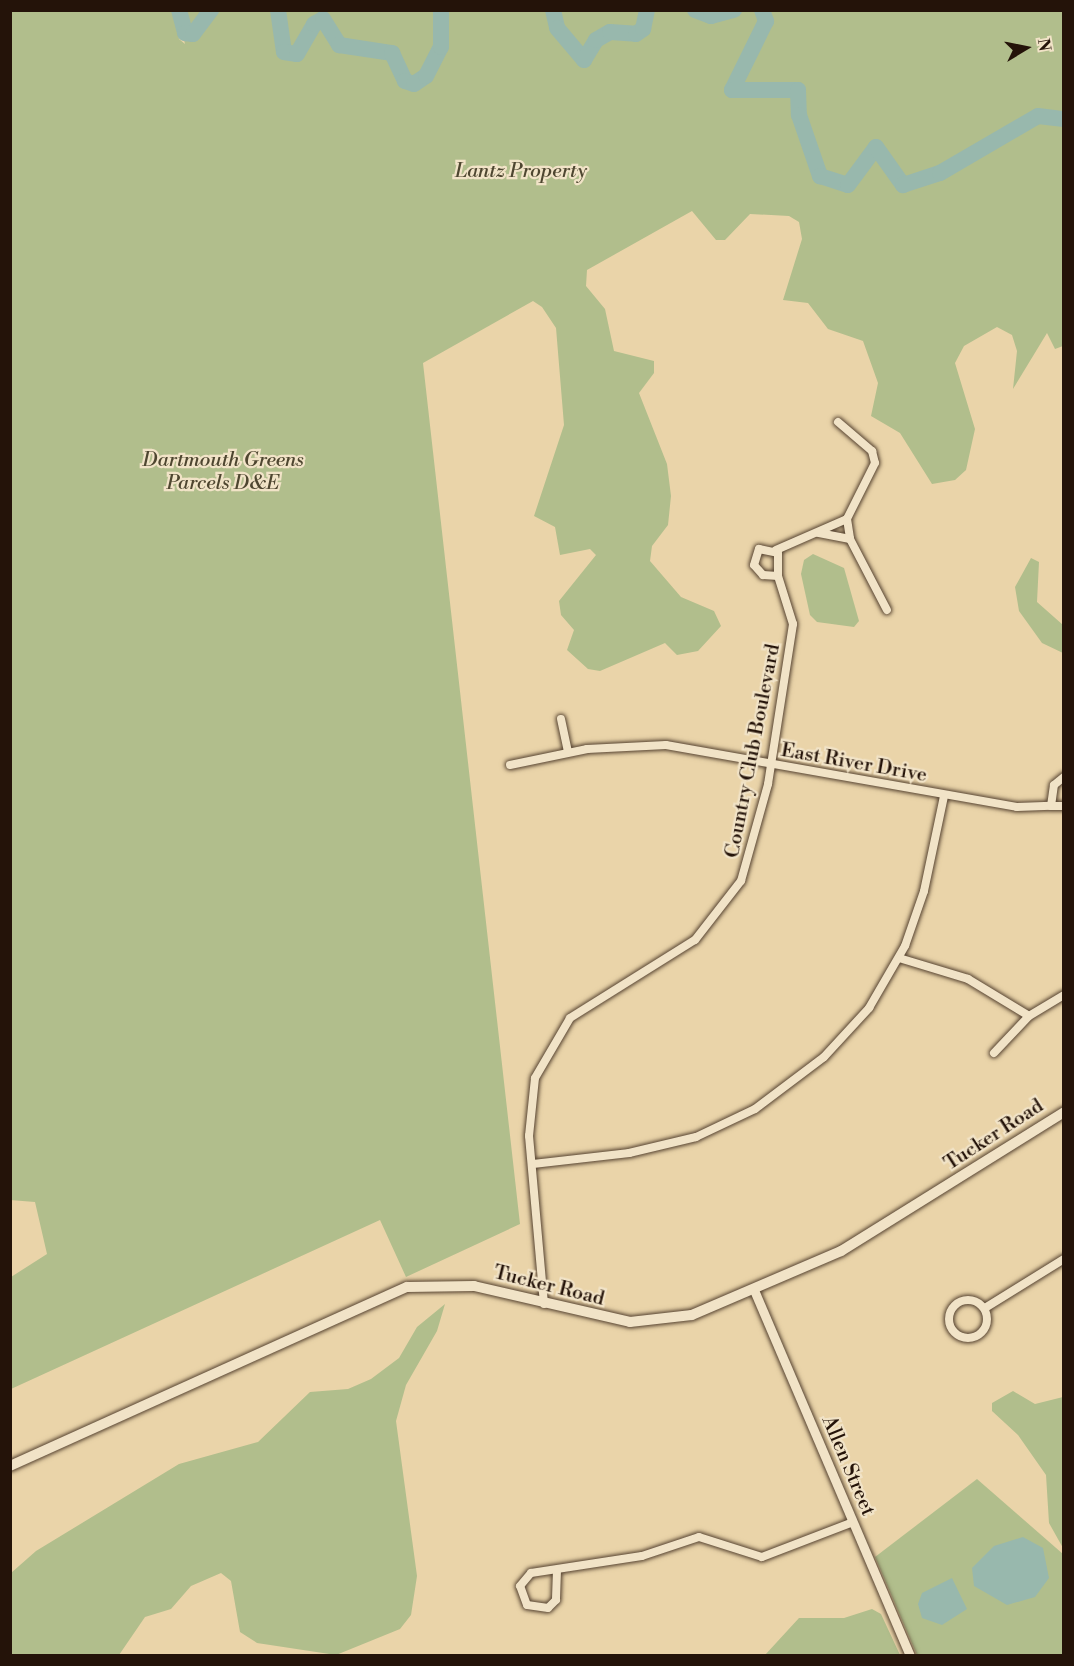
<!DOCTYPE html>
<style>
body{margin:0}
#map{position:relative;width:1074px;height:1666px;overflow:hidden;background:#ead4a9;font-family:"Libre Bodoni",serif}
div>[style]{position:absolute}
.green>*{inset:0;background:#b1be8c}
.water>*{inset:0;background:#98b8ad}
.river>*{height:16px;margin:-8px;padding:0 8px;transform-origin:8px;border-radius:8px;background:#98b8ad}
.roads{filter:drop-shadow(0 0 2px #564331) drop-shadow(0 0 2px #564331)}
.minor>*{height:8px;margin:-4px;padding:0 4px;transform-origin:4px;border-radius:4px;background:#f1e3c7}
.minor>.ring{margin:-4px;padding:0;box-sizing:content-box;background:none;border:8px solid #f1e3c7;border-radius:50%}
.tertiary>*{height:9px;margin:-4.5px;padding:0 4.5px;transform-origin:4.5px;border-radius:4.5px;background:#f1e3c7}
.secondary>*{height:10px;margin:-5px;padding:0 5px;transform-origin:5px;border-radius:5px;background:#f1e3c7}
span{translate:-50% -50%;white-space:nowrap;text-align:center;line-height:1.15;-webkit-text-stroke:4.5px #f1e3c7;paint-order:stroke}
.park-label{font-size:20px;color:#4e4630;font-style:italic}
.street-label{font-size:20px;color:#241309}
.frame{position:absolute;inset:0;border:12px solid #241309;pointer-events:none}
.north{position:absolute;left:996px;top:18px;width:60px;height:60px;-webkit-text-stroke:4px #f1e3c7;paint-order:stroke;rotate:80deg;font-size:16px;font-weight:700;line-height:24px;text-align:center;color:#241309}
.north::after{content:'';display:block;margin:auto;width:21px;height:27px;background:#241309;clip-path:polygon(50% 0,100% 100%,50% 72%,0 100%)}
</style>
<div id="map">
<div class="green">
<i style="clip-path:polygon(10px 11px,175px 11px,179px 39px,185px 44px,177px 11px,1064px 11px,1063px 346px,1055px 349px,1047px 333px,1013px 389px,1017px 351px,1012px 335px,997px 327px,964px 346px,955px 363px,975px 429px,966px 470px,955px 480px,932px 484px,900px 433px,871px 416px,878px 383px,863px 341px,828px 329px,808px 303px,783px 300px,802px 239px,799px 222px,789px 216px,750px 214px,725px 240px,716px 240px,692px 211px,587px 270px,586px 286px,605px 309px,614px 351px,654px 361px,654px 373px,639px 393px,667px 464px,671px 496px,668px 525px,652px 546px,650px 561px,681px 597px,714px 611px,721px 626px,698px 651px,677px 655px,665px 643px,600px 671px,588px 669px,567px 650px,574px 630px,561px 615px,559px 601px,596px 555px,590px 549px,560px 555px,555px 527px,534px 516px,564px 425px,556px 328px,542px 307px,533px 301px,423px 363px,520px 1224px,406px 1277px,380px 1220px,11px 1389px,11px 1277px,47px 1254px,35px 1202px,10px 1200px)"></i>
<i style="clip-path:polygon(813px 554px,844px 568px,859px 621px,854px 627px,817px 622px,810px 615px,801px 574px,804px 560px)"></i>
<i style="clip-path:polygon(1031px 558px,1039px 562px,1037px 602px,1063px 625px,1063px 653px,1042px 643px,1019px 611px,1015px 587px)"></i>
<i style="clip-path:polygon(445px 1304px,437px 1331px,406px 1385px,396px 1421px,417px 1576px,411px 1615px,400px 1629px,336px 1655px,257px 1643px,240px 1632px,231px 1581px,221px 1573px,191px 1586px,171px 1609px,145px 1617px,119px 1655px,11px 1655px,11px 1573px,36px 1551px,179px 1464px,258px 1442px,310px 1392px,348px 1389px,371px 1379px,399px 1358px,417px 1327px)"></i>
<i style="clip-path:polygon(1013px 1391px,1035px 1404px,1063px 1397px,1063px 1548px,1049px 1523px,1046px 1475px,1018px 1435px,992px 1411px,992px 1403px)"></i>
<i style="clip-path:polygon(977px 1479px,1063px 1554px,1063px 1655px,917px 1655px,875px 1557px)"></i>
<i style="clip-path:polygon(872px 1609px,881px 1614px,900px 1655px,765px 1655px,799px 1618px,844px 1618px)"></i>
</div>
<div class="water">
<i style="clip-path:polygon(1023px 1537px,1043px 1548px,1049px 1578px,1035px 1597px,1007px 1605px,974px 1586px,972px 1568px,994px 1546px)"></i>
<i style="clip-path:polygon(952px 1578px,967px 1609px,942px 1625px,922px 1618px,918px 1604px,922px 1593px)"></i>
</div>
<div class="river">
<i style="left:179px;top:10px;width:24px;rotate:75deg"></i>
<i style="left:185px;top:33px;width:8px;rotate:7deg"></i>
<i style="left:193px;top:34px;width:30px;rotate:-53deg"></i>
<i style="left:278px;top:10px;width:42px;rotate:81.9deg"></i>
<i style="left:284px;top:52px;width:13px;rotate:9deg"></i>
<i style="left:297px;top:54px;width:34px;rotate:-60deg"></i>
<i style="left:314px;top:24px;width:10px;rotate:-29deg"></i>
<i style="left:323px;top:19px;width:31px;rotate:58deg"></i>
<i style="left:339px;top:45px;width:54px;rotate:8.6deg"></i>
<i style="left:392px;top:53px;width:31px;rotate:65deg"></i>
<i style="left:405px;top:81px;width:9px;rotate:18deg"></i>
<i style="left:414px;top:84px;width:14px;rotate:-34deg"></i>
<i style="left:426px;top:76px;width:33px;rotate:-63deg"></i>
<i style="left:441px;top:47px;width:37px;rotate:-90deg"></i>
<i style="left:553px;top:10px;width:18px;rotate:77deg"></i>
<i style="left:557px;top:28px;width:42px;rotate:49.8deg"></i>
<i style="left:584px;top:60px;width:23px;rotate:-59deg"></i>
<i style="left:596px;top:40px;width:16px;rotate:-30deg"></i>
<i style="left:610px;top:32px;width:26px;rotate:4deg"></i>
<i style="left:636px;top:34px;width:9px;rotate:-36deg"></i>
<i style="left:643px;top:29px;width:19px;rotate:-78deg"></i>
<i style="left:695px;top:10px;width:17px;rotate:21deg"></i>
<i style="left:711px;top:16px;width:24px;rotate:-15deg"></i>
<i style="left:762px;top:10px;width:12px;rotate:70deg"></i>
<i style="left:766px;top:21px;width:77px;rotate:116.2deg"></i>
<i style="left:732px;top:90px;width:66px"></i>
<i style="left:798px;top:90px;width:25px;rotate:88deg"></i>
<i style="left:799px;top:115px;width:65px;rotate:71deg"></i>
<i style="left:820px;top:176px;width:29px;rotate:18deg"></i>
<i style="left:848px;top:185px;width:47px;rotate:-53.6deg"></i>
<i style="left:876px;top:147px;width:47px;rotate:54.6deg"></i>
<i style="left:903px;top:185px;width:39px;rotate:-18deg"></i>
<i style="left:940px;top:173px;width:113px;rotate:-30.2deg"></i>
<i style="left:1038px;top:116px;width:26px;rotate:7deg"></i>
</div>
<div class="roads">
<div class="minor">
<i style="left:838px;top:422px;width:45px;rotate:40.5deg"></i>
<i style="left:872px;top:451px;width:12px;rotate:76deg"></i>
<i style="left:875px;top:463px;width:63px;rotate:116.6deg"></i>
<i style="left:850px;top:539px;width:80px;rotate:62.5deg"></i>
<i style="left:776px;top:550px;width:77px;rotate:-23.6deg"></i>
<i style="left:847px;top:519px;width:20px;rotate:81deg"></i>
<i style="left:850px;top:539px;width:33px;rotate:-169deg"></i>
<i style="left:561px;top:719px;width:33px;rotate:78deg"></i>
<i style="left:510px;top:765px;width:79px;rotate:-11.7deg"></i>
<i style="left:587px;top:749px;width:79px;rotate:-2.9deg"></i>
<i style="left:666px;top:745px;width:356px;rotate:10deg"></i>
<i style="left:1017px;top:807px;width:34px;rotate:-2deg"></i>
<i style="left:1051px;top:806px;width:21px;rotate:-82deg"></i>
<i style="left:1054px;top:785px;width:13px;rotate:-39deg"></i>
<i style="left:1051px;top:806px;width:13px"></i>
<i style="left:899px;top:958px;width:72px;rotate:16.9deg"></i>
<i style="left:968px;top:979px;width:71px;rotate:31.2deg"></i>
<i style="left:1029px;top:1016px;width:51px;rotate:133.4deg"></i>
<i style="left:1029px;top:1016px;width:41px;rotate:-31deg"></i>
<i style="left:533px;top:1164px;width:97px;rotate:-6.5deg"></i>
<i style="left:629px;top:1153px;width:69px;rotate:-13.4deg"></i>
<i style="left:696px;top:1137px;width:65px;rotate:-25.4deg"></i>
<i style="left:755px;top:1109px;width:86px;rotate:-37deg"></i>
<i style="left:824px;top:1057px;width:67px;rotate:-47.4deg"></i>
<i style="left:869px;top:1008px;width:72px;rotate:-59.9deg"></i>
<i style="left:905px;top:946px;width:58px;rotate:-70.9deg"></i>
<i style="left:924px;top:891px;width:97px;rotate:-78.1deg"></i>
<i class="ring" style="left:949px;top:1300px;width:30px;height:30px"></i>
<i style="left:544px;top:1304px;width:169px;rotate:-95.1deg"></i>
<i style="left:529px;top:1136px;width:58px;rotate:-84.1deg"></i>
<i style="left:535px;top:1078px;width:69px;rotate:-59.7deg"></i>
<i style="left:570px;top:1018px;width:147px;rotate:-32deg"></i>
<i style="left:695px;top:940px;width:75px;rotate:-52.1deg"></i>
<i style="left:741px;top:881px;width:101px;rotate:-74.4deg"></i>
<i style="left:768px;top:784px;width:162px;rotate:-81.1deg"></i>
<i style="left:793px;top:624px;width:50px;rotate:-107.4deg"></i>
<i style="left:778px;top:576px;width:15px;rotate:-176deg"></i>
<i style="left:763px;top:575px;width:13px;rotate:-132deg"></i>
<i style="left:754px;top:565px;width:17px;rotate:-73deg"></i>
<i style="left:759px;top:549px;width:19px;rotate:12deg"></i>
<i style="left:778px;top:553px;width:23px;rotate:90deg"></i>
<i style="left:985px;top:1308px;width:93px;rotate:-31.8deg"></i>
<i style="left:557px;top:1570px;width:30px;rotate:92deg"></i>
<i style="left:556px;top:1600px;width:11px;rotate:135deg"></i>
<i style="left:548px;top:1608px;width:21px;rotate:-172deg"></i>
<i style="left:527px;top:1605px;width:20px;rotate:-110deg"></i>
<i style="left:520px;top:1586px;width:17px;rotate:-50deg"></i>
<i style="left:531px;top:1573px;width:112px;rotate:-8.7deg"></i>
<i style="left:642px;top:1556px;width:60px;rotate:-18.4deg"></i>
<i style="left:699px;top:1537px;width:66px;rotate:17.6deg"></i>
<i style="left:762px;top:1557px;width:97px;rotate:-21deg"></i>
</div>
<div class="tertiary">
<i style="left:754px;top:1290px;width:398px;rotate:66.9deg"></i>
</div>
<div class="secondary">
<i style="left:10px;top:1466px;width:435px;rotate:-24.3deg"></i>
<i style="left:407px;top:1287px;width:67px;rotate:-0.9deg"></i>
<i style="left:474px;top:1286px;width:160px;rotate:13deg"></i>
<i style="left:630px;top:1322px;width:62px;rotate:-6.4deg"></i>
<i style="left:692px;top:1315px;width:162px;rotate:-23.2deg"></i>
<i style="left:841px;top:1251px;width:263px;rotate:-31.9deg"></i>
</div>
</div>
<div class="park-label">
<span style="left:521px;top:171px">Lantz Property</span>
<span style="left:223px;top:472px">Dartmouth Greens<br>Parcels D&amp;E</span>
</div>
<div class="street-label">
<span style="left:753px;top:751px;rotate:-79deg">Country Club Boulevard</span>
<span style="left:854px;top:763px;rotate:10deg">East River Drive</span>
<span style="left:994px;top:1135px;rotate:-33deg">Tucker Road</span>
<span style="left:549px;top:1286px;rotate:14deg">Tucker Road</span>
<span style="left:848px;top:1466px;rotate:67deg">Allen Street</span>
</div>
<div class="frame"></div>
<div class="north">N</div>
</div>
